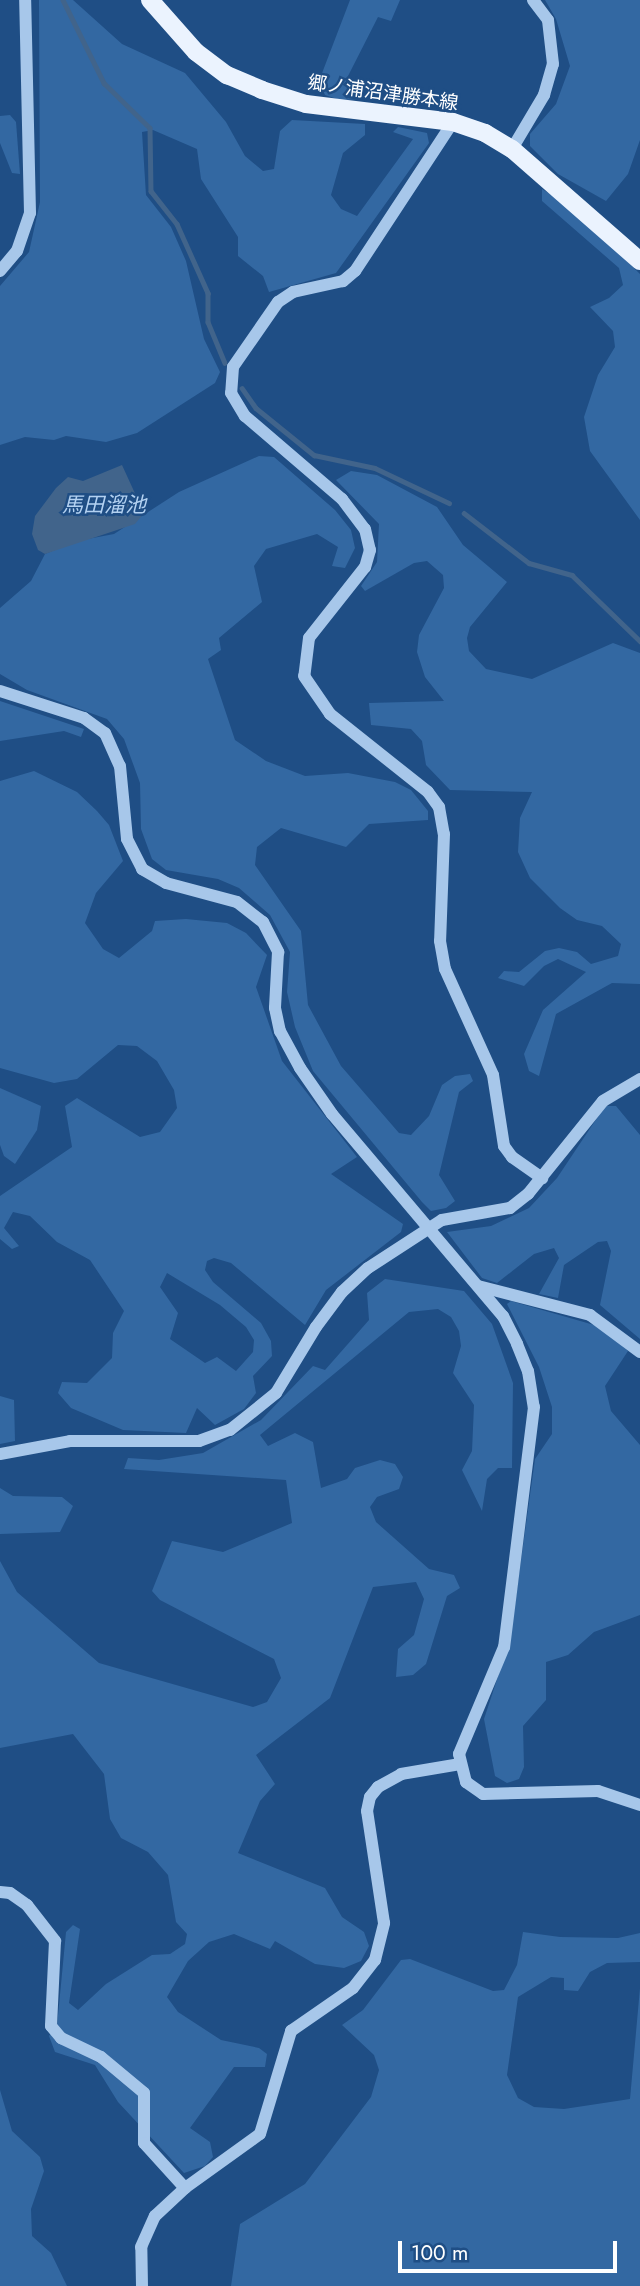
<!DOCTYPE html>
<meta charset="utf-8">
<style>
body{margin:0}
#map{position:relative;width:640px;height:2286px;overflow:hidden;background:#1f4e85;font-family:Jost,"Noto Sans JP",sans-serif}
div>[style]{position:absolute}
.green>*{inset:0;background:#3368a2}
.water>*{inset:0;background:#41648b}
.stream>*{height:4.5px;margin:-2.25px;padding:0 2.25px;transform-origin:2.25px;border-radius:2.25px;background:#41648b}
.minor>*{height:12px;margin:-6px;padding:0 6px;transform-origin:6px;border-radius:6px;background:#a7c7ea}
.major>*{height:18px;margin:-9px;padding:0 9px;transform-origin:9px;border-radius:9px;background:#ebf3fe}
span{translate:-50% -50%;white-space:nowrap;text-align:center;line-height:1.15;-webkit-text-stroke:5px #1f4e85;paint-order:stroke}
.street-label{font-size:19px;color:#fff}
.water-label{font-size:21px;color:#b3d1f1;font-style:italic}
.scale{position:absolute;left:398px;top:2241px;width:219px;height:32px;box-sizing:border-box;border:4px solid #fff;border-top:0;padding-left:9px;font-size:21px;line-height:24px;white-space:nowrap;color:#fff;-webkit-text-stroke:5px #1f4e85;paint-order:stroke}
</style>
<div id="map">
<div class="green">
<i style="clip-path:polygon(39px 0,73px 0,122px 44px,185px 73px,226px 122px,245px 156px,263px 171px,274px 169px,280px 131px,292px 120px,365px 124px,365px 135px,343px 153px,331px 195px,341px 209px,357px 216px,413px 139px,393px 132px,398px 127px,427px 133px,429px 143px,336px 273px,269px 292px,263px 276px,238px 256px,238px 237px,201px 179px,197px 149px,153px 130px,142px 132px,146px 195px,171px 227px,186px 261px,204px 339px,220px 372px,215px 383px,137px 433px,106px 442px,66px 436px,54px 440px,25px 437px,0 445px,0 286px,29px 252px,40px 202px)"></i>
<i style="clip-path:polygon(350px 0,400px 0,391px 21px,378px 17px,347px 78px,364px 90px,361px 99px,340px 100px,325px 95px,319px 81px)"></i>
<i style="clip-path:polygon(545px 0,640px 0,640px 140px,628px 174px,606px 201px,558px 174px,530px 146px,530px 134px,556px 104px,570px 66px,556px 19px)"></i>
<i style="clip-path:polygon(10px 115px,16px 122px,20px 174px,12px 173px,0 143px,0 116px)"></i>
<i style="clip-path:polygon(542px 189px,573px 208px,640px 274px,640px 520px,590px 451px,584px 417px,598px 375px,615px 347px,613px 331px,590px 307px,609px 298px,623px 285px,619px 268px,542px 201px)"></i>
<i style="clip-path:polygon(259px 456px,274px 457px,335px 510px,351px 530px,355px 548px,345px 568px,332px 566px,338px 547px,317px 534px,266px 549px,254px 566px,262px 602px,219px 638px,221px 650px,208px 659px,235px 740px,266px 761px,305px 776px,348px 773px,395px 782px,411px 790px,428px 811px,428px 820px,369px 824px,346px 847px,281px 828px,257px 847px,255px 865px,301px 931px,308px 1005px,341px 1066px,399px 1133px,411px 1135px,429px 1116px,442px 1085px,455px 1076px,470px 1074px,473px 1081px,459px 1092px,439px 1175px,455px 1201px,446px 1208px,431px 1211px,422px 1202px,313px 1071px,295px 1027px,287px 992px,290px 952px,270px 915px,239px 888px,218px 879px,166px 870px,152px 859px,141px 829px,140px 783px,124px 739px,107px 719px,27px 690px,0 674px,0 608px,31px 581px,45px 554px,77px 541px,114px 534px,179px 492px)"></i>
<i style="clip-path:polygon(351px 471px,377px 475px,437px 507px,463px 545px,507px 582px,470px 627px,467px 638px,469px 651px,486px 669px,532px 679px,613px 643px,640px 653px,640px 984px,612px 983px,556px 1014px,539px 1076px,529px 1071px,524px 1054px,543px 1010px,586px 972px,558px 959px,544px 966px,524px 986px,498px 978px,504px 971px,519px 972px,545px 951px,559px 948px,577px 952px,591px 964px,618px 956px,621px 944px,602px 926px,577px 920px,560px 908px,530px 878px,518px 852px,520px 818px,532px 792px,450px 790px,426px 765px,422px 741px,411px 729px,371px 725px,369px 703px,444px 701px,425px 677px,417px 652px,419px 635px,444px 588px,443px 575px,427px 561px,414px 563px,365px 591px,361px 586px,377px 562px,379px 524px,336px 480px)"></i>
<i style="clip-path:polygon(0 701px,84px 729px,81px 737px,64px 731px,0 741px)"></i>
<i style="clip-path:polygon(evenodd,34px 771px,77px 792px,97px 811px,109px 825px,123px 861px,96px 893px,85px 923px,103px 949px,119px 958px,152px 931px,155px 921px,186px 919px,227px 923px,246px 933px,267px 955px,256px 987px,282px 1061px,357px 1157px,331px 1174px,403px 1224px,401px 1232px,326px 1290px,305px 1325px,231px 1263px,214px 1258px,207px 1261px,205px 1270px,213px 1282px,261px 1323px,271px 1341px,272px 1356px,253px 1376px,256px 1393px,244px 1409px,215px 1425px,197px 1408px,186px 1433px,123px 1430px,71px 1408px,58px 1393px,62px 1382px,87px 1383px,112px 1358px,113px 1333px,124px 1311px,90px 1260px,57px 1242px,30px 1216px,13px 1212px,4px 1228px,19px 1246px,12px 1249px,0 1239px,0 1196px,72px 1147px,65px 1106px,77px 1098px,140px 1137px,160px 1132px,177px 1108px,174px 1090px,157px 1061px,137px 1046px,118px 1045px,77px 1079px,54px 1083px,0 1068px,0 781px,34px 771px,167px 1273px,220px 1305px,246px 1327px,254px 1340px,253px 1352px,236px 1371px,217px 1357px,205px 1363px,170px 1339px,178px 1313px,160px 1287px,167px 1273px)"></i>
<i style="clip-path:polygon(0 1088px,41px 1106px,37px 1130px,15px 1164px,4px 1156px,0 1145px)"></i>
<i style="clip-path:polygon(605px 1106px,616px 1106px,640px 1135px,640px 1339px,600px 1305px,611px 1251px,607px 1241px,598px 1242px,564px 1265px,558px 1298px,539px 1294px,559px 1258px,554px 1248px,534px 1254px,497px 1283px,482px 1278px,447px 1232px,491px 1226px,529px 1208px,557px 1178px)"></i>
<i style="clip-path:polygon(385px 1279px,464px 1291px,492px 1324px,513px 1383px,512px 1468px,498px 1468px,487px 1479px,482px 1511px,462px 1470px,472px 1451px,474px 1405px,453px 1373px,461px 1346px,459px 1331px,451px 1317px,438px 1309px,409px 1312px,260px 1435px,268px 1446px,295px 1433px,313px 1442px,321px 1488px,347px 1479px,355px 1468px,380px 1460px,395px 1464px,403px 1477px,399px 1489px,377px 1497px,370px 1507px,376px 1522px,429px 1569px,454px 1575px,460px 1588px,447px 1596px,426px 1664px,413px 1675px,396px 1677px,398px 1649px,414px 1635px,424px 1599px,416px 1582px,373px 1587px,330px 1698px,256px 1755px,275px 1784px,260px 1801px,238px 1853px,325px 1888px,342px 1917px,364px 1932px,369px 1946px,361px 1961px,344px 1968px,315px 1964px,275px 1941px,270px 1949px,234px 1934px,209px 1942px,188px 1961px,167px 1997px,178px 2012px,221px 2040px,259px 2048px,267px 2054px,265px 2067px,234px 2067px,190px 2128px,210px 2142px,213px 2157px,205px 2166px,184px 2173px,118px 2102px,95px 2065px,55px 2052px,49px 2036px,57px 2026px,66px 1932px,73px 1925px,80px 1929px,69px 2003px,78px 2010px,106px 1984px,152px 1955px,170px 1954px,185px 1944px,187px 1934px,176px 1922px,168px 1875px,148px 1852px,121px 1838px,110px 1819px,104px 1774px,73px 1734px,0 1748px,0 1561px,17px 1592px,99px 1663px,253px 1707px,267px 1702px,281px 1678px,274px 1659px,160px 1600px,152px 1591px,172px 1541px,223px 1552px,292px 1523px,286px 1480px,124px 1469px,128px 1458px,159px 1460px,203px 1453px,261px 1420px,313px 1366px,325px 1370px,369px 1320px,367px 1293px)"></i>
<i style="clip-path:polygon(511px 1301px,601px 1327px,628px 1351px,605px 1386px,611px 1411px,640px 1445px,640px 1615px,594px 1632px,568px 1655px,546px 1662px,546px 1700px,523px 1726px,524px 1767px,519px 1779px,507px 1783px,495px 1776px,484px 1719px,510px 1640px,535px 1459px,552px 1434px,552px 1407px,539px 1367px,507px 1304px)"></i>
<i style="clip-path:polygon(0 1396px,14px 1400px,15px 1441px,0 1444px)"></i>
<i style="clip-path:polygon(0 1488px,13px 1496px,62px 1497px,73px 1506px,60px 1532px,0 1534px)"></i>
<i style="clip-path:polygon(523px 1932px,560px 1937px,618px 1938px,640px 1933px,640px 1962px,607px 1963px,590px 1972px,578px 1991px,564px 1990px,564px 1978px,551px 1977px,518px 1997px,507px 2075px,518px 2098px,534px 2107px,564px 2109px,630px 2099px,640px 1988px,640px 2286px,231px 2286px,240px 2224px,305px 2184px,371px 2097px,379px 2070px,374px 2055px,342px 2025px,363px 2010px,401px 1960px,410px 1959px,493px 1991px,504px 1990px,517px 1965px)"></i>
<i style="clip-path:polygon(0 2090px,12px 2131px,40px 2157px,44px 2171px,31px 2209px,32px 2236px,51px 2253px,67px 2286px,0 2286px)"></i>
</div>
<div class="water">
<i style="clip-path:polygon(122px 465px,144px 513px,135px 524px,45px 554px,38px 550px,32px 534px,35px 516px,56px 488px,68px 477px,83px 481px)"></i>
</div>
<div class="stream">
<i style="left:63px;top:0;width:93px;rotate:63.7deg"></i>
<i style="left:104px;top:83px;width:64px;rotate:44.4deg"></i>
<i style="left:150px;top:128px;width:63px;rotate:89.1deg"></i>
<i style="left:151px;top:191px;width:42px;rotate:51.8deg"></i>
<i style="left:177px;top:224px;width:76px;rotate:65.8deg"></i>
<i style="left:208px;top:293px;width:29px;rotate:90deg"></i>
<i style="left:208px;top:322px;width:44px;rotate:67.5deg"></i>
<i style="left:242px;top:388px;width:24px;rotate:55deg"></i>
<i style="left:256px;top:408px;width:75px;rotate:39deg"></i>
<i style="left:314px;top:455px;width:62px;rotate:12deg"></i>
<i style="left:375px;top:468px;width:82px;rotate:25.3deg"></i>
<i style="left:464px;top:513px;width:82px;rotate:37.6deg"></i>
<i style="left:529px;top:563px;width:45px;rotate:15.6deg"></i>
<i style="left:572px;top:575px;width:95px;rotate:44.1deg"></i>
</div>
<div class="minor">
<i style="left:453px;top:122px;width:178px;rotate:123.3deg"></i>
<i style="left:355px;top:271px;width:16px;rotate:140deg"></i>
<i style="left:343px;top:281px;width:51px;rotate:167.6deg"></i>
<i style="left:293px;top:292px;width:18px;rotate:146deg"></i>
<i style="left:278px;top:302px;width:79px;rotate:124.7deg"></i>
<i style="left:233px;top:367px;width:26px;rotate:94deg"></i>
<i style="left:231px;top:393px;width:27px;rotate:59deg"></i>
<i style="left:245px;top:416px;width:128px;rotate:40.6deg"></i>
<i style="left:342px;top:499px;width:38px;rotate:53deg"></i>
<i style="left:365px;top:529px;width:22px;rotate:77deg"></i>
<i style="left:370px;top:550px;width:18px;rotate:106deg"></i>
<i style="left:365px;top:567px;width:90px;rotate:128.3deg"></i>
<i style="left:309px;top:638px;width:38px;rotate:97deg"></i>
<i style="left:304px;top:676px;width:46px;rotate:55.6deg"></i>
<i style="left:330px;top:714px;width:125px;rotate:38.5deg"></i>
<i style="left:428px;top:792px;width:19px;rotate:54deg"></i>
<i style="left:439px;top:807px;width:27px;rotate:80deg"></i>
<i style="left:444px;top:834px;width:107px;rotate:92.1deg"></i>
<i style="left:440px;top:941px;width:28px;rotate:80deg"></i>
<i style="left:445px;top:969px;width:116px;rotate:65.6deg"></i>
<i style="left:493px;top:1075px;width:72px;rotate:81.2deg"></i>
<i style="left:504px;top:1146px;width:14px;rotate:54deg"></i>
<i style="left:512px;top:1157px;width:37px;rotate:35deg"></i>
<i style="left:512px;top:149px;width:63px;rotate:-59.3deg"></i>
<i style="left:544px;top:95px;width:32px;rotate:-74deg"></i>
<i style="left:553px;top:64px;width:44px;rotate:-96.5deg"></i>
<i style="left:548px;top:20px;width:25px;rotate:-127deg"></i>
<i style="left:0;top:271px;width:26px;rotate:-50deg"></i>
<i style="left:17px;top:251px;width:40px;rotate:-71.1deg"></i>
<i style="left:30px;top:213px;width:213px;rotate:-91.3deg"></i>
<i style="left:0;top:691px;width:88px;rotate:17.8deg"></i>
<i style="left:84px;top:718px;width:26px;rotate:36deg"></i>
<i style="left:105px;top:733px;width:36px;rotate:66deg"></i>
<i style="left:120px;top:766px;width:73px;rotate:84.5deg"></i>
<i style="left:127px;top:839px;width:34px;rotate:63deg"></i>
<i style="left:142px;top:869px;width:28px;rotate:30deg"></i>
<i style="left:166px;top:883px;width:73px;rotate:15deg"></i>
<i style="left:237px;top:902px;width:33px;rotate:38deg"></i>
<i style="left:263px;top:922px;width:34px;rotate:63deg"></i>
<i style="left:278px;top:952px;width:56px;rotate:93.1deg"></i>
<i style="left:275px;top:1008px;width:24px;rotate:78deg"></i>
<i style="left:280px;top:1031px;width:42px;rotate:61.6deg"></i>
<i style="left:300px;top:1068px;width:56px;rotate:55.2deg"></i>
<i style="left:332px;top:1114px;width:265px;rotate:49.8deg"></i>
<i style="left:503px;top:1316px;width:31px;rotate:63deg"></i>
<i style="left:517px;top:1344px;width:29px;rotate:68deg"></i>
<i style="left:528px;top:1371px;width:36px;rotate:81deg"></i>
<i style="left:534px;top:1407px;width:242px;rotate:97.1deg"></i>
<i style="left:504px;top:1647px;width:116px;rotate:112.8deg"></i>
<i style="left:459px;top:1754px;width:29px;rotate:76deg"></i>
<i style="left:466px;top:1782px;width:21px;rotate:35deg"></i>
<i style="left:483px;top:1794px;width:115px;rotate:-1.5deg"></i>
<i style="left:598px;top:1791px;width:44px;rotate:18.4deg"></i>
<i style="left:478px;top:1286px;width:116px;rotate:14.5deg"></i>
<i style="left:590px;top:1315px;width:62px;rotate:36.5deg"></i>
<i style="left:0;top:1454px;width:71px;rotate:-10.5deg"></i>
<i style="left:70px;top:1441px;width:129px"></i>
<i style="left:199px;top:1441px;width:33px;rotate:-20deg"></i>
<i style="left:230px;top:1430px;width:59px;rotate:-38.8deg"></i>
<i style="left:276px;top:1393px;width:77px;rotate:-58.8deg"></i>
<i style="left:316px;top:1327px;width:44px;rotate:-53.4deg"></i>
<i style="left:342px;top:1292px;width:35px;rotate:-43deg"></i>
<i style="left:368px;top:1268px;width:88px;rotate:-33deg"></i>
<i style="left:442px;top:1220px;width:69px;rotate:-10deg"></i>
<i style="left:510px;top:1208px;width:23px;rotate:-38deg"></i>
<i style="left:528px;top:1194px;width:119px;rotate:-51.1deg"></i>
<i style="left:603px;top:1101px;width:43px;rotate:-30.7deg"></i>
<i style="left:0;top:1892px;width:10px;rotate:6deg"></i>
<i style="left:10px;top:1893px;width:21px;rotate:35deg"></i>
<i style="left:27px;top:1905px;width:46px;rotate:52.1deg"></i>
<i style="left:55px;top:1941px;width:85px;rotate:92.7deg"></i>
<i style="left:51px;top:2026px;width:16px;rotate:50deg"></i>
<i style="left:61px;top:2038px;width:44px;rotate:25.4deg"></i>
<i style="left:101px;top:2057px;width:56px;rotate:39.9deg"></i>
<i style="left:144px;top:2093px;width:50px;rotate:90deg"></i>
<i style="left:144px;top:2143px;width:61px;rotate:47.7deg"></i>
<i style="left:142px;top:2286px;width:39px;rotate:-91deg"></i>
<i style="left:141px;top:2247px;width:34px;rotate:-66deg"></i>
<i style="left:155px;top:2216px;width:41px;rotate:-43deg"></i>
<i style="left:185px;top:2188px;width:92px;rotate:-35.8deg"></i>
<i style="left:260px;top:2134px;width:108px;rotate:-73.2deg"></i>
<i style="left:291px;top:2031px;width:75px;rotate:-34.7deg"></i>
<i style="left:353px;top:1988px;width:36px;rotate:-52deg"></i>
<i style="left:375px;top:1960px;width:38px;rotate:-76deg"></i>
<i style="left:384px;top:1923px;width:113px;rotate:-98.6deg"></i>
<i style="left:367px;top:1811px;width:14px;rotate:-78deg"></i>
<i style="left:370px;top:1797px;width:13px;rotate:-51deg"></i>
<i style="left:378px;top:1787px;width:26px;rotate:-29deg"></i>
<i style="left:401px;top:1774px;width:60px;rotate:-9.6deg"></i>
</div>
<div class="major">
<i style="left:150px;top:0;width:69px;rotate:48.5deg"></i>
<i style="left:196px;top:52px;width:39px;rotate:37deg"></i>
<i style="left:227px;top:75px;width:38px;rotate:23deg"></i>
<i style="left:262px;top:90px;width:46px;rotate:17.7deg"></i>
<i style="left:306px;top:104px;width:148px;rotate:7deg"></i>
<i style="left:453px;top:122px;width:34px;rotate:19deg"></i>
<i style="left:485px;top:133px;width:31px;rotate:31deg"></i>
<i style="left:512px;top:149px;width:170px;rotate:41.2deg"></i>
</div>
<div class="street-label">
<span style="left:383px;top:93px;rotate:8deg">郷ノ浦沼津勝本線</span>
</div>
<div class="water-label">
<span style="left:104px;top:505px">馬田溜池</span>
</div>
<div class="scale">100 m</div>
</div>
